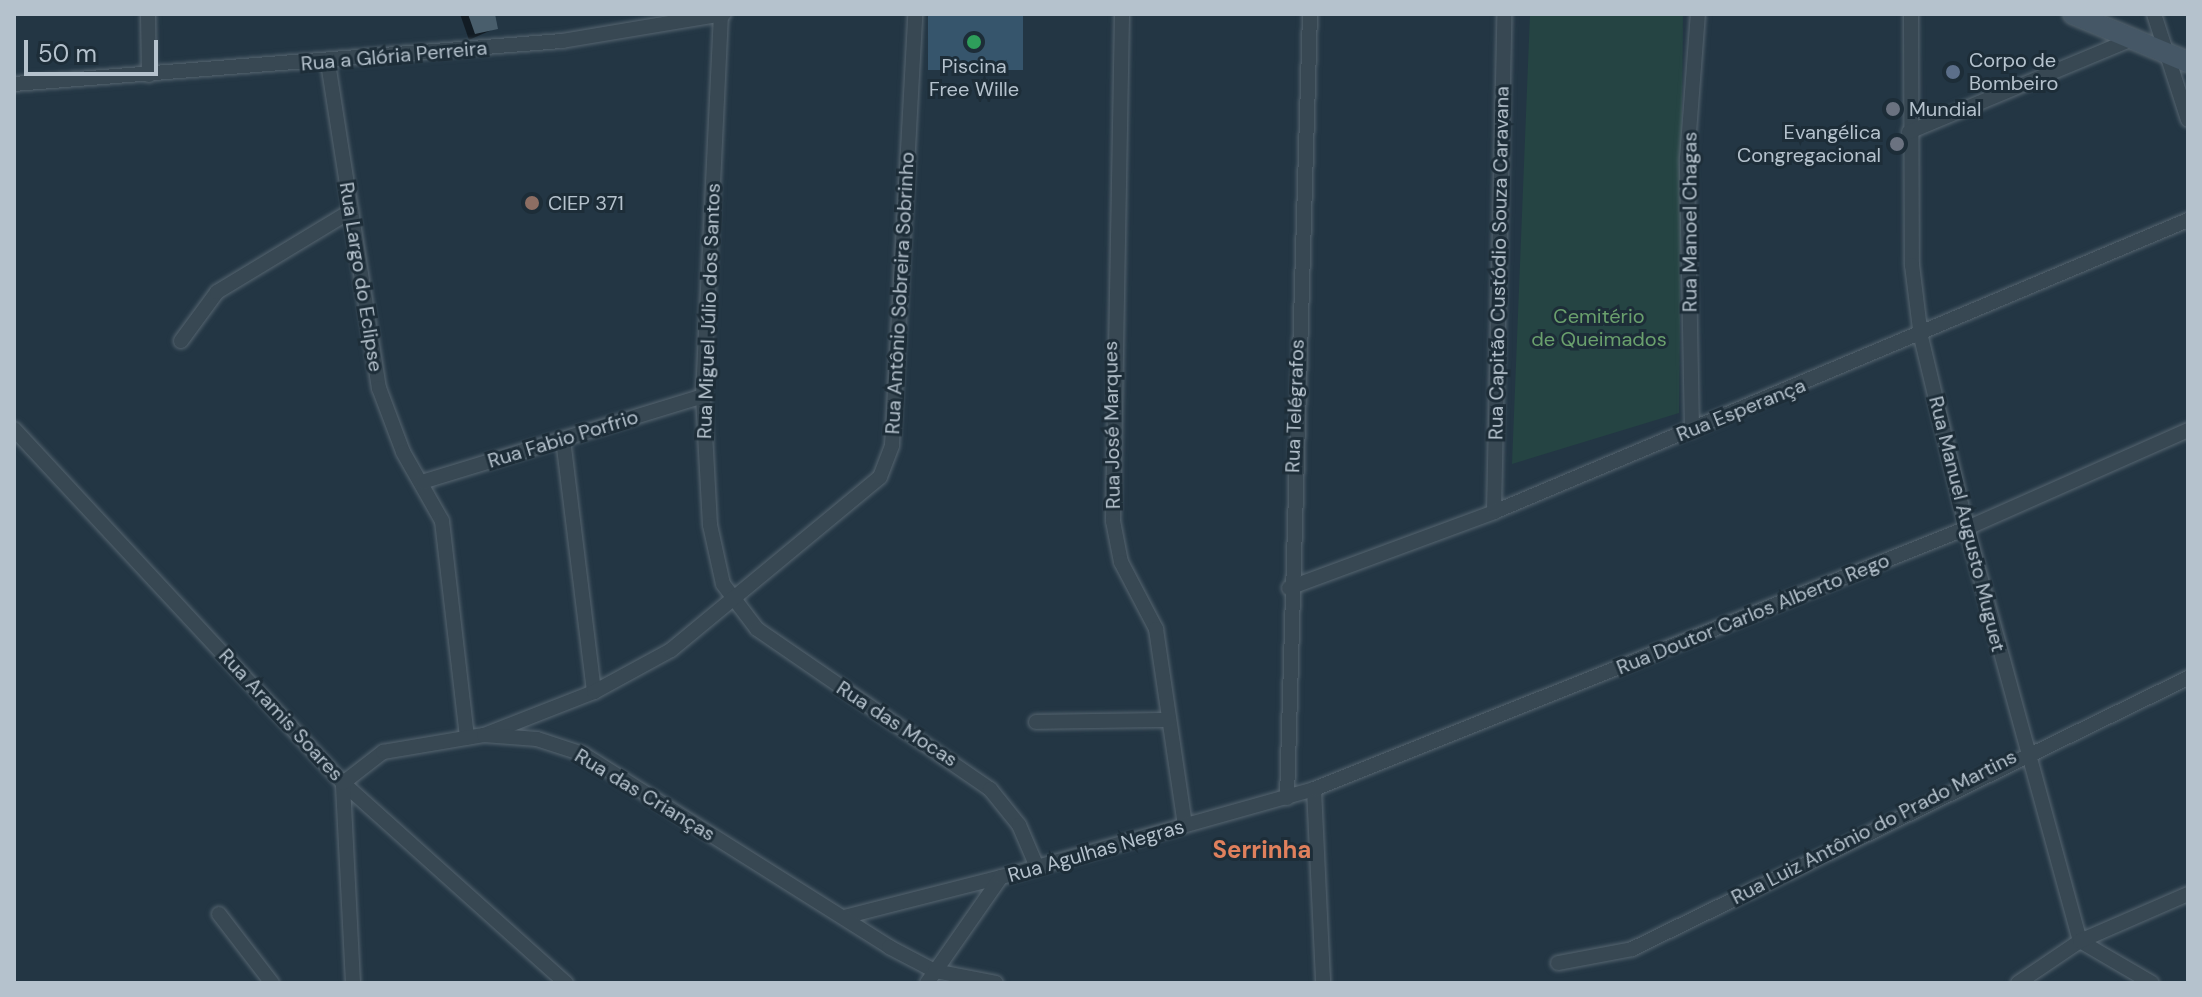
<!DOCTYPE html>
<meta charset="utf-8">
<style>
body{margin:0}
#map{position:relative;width:2202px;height:997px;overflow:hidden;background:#233644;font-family:"DM Sans",sans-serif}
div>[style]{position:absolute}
.green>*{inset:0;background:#254443}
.water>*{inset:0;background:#36556c;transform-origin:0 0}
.shadow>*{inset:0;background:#0007}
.building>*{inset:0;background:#495e6c}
.roads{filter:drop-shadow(0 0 2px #566570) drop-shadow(0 0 2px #566570)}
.minor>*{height:14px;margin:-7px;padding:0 7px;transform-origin:7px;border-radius:7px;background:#384853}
.secondary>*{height:20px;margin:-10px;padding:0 10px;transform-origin:10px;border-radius:10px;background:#455766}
.dots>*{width:22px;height:22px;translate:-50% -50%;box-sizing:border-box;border:4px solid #1d2d38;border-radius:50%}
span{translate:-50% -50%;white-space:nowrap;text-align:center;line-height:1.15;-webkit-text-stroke:6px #1d2d38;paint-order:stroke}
.street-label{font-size:20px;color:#b5c2cd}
.poi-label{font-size:20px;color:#b5c2cd}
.left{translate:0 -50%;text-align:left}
.right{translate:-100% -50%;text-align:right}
.park-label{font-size:20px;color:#6aa06d}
.quarter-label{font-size:24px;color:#e0805d;font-weight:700}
.frame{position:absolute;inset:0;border:16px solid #b5c2cd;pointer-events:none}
.scale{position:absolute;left:24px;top:40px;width:134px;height:36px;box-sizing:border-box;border:4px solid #b5c2cd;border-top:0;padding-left:10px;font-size:24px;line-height:28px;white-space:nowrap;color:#b5c2cd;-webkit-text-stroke:6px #1d2d38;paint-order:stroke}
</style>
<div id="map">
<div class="green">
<i style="clip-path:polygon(1530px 14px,1683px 14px,1679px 413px,1512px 464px)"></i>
</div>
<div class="water">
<i style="left:928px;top:14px;width:95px;height:56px"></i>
</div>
<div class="shadow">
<i style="clip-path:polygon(460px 14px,493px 14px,496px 28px,469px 40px)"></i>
</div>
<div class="building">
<i style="clip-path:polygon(468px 14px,495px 14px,498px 29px,475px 34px)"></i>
</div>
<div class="roads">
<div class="minor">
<i style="left:148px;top:14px;width:61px;rotate:89.1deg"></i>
<i style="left:721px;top:14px;width:382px;rotate:92.7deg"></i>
<i style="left:703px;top:396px;width:129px;rotate:86.9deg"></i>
<i style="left:710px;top:525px;width:60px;rotate:77.6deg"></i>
<i style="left:723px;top:584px;width:56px;rotate:52.9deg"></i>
<i style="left:757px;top:629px;width:283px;rotate:34.5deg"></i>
<i style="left:990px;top:789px;width:46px;rotate:51.1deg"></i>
<i style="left:1019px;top:825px;width:46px;rotate:66.8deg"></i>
<i style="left:1122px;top:14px;width:507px;rotate:91.02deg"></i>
<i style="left:1113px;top:521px;width:42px;rotate:79deg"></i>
<i style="left:1121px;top:562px;width:76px;rotate:62.4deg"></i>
<i style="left:1156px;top:629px;width:198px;rotate:81.6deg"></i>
<i style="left:1911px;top:14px;width:251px;rotate:89.8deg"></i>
<i style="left:1912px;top:265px;width:73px;rotate:82.9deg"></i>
<i style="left:1921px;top:337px;width:196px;rotate:76.5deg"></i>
<i style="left:1967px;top:528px;width:428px;rotate:74.7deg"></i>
<i style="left:2080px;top:941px;width:83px;rotate:30.3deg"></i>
<i style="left:2154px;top:14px;width:111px;rotate:72.2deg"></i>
<i style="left:328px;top:63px;width:329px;rotate:81.1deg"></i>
<i style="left:379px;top:388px;width:68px;rotate:69.4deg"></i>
<i style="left:403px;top:452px;width:79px;rotate:60.5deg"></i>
<i style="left:442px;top:521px;width:218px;rotate:83.4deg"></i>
<i style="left:14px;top:84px;width:550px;rotate:-4.49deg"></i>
<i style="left:562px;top:41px;width:164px;rotate:-9.5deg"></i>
<i style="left:1909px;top:132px;width:239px;rotate:-22.6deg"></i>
<i style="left:181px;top:341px;width:61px;rotate:-53.7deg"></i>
<i style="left:217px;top:292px;width:157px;rotate:-31.2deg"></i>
<i style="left:14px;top:429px;width:483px;rotate:47.1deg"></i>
<i style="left:343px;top:783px;width:300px;rotate:41.9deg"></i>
<i style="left:1692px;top:430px;width:271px;rotate:-91.1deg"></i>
<i style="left:1687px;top:159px;width:145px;rotate:-85.7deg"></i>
<i style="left:563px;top:439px;width:255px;rotate:83deg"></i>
<i style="left:422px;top:482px;width:294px;rotate:-17deg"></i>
<i style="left:1494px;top:512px;width:498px;rotate:-88.8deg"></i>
<i style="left:1289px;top:588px;width:219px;rotate:-20.3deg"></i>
<i style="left:1494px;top:512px;width:753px;rotate:-22.82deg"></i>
<i style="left:1036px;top:722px;width:133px;rotate:-0.9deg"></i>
<i style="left:484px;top:735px;width:118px;rotate:-21.4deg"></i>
<i style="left:594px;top:692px;width:88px;rotate:-28.6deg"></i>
<i style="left:671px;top:650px;width:271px;rotate:-39.6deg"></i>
<i style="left:880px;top:477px;width:34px;rotate:-69deg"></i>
<i style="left:892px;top:445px;width:432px;rotate:-86.9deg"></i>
<i style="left:1314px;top:789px;width:194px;rotate:87.3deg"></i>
<i style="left:1287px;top:798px;width:784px;rotate:-88.32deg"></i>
<i style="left:219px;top:914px;width:87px;rotate:52.5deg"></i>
<i style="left:844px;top:917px;width:162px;rotate:-14.3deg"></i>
<i style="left:1558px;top:963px;width:75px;rotate:-10.7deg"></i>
<i style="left:1632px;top:949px;width:619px;rotate:-25.99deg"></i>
<i style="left:353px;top:983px;width:200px;rotate:-92.9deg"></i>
<i style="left:343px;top:783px;width:51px;rotate:-37.8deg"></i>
<i style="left:383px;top:752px;width:102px;rotate:-9.6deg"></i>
<i style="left:484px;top:735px;width:53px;rotate:4.3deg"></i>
<i style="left:537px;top:739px;width:48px;rotate:18.1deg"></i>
<i style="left:583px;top:754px;width:362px;rotate:32.2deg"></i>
<i style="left:889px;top:947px;width:52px;rotate:27.6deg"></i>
<i style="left:935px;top:971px;width:62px;rotate:11.1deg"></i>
<i style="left:927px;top:983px;width:129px;rotate:-55.1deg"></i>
<i style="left:1001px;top:877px;width:325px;rotate:-15.7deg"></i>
<i style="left:1314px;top:789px;width:703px;rotate:-21.79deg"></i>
<i style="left:1967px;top:528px;width:242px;rotate:-23.9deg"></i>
<i style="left:2018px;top:983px;width:75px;rotate:-34.1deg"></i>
<i style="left:2080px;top:941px;width:118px;rotate:-23.5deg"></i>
</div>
<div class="secondary">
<i style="left:2073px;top:14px;width:125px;rotate:22.7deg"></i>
</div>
</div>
<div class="dots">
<i style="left:974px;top:42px;background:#2e9e5b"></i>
<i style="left:1953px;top:72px;background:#5c6f8a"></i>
<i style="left:1893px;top:109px;background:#6b7280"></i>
<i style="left:1897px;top:144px;background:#6b7280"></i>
<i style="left:532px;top:203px;background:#8d6e63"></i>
</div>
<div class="street-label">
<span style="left:394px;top:56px;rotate:-5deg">Rua a Glória Perreira</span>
<span style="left:1690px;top:222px;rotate:-90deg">Rua Manoel Chagas</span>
<span style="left:1499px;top:263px;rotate:-89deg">Rua Capitão Custódio Souza Caravana</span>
<span style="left:361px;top:277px;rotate:81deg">Rua Largo do Eclipse</span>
<span style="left:900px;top:293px;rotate:-87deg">Rua Antônio Sobreira Sobrinho</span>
<span style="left:709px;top:311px;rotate:-88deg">Rua Miguel Júlio dos Santos</span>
<span style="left:1295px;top:406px;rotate:-88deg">Rua Telégrafos</span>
<span style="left:1741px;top:410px;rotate:-22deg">Rua Esperança</span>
<span style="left:1112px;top:425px;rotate:-91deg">Rua José Marques</span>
<span style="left:563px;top:439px;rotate:-17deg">Rua Fabio Porfrio</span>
<span style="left:1967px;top:524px;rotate:76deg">Rua Manuel Augusto Muguet</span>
<span style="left:1753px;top:614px;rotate:-22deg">Rua Doutor Carlos Alberto Rego</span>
<span style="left:281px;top:715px;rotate:47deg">Rua Aramis Soares</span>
<span style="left:897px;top:724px;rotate:33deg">Rua das Mocas</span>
<span style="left:645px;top:795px;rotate:31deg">Rua das Crianças</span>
<span style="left:1874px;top:827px;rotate:-27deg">Rua Luiz Antônio do Prado Martins</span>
<span style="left:1096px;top:851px;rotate:-16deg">Rua Agulhas Negras</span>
</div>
<div class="poi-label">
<span class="left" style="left:1969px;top:72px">Corpo de<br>Bombeiro</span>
<span style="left:974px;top:78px">Piscina<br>Free Wille</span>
<span class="left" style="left:1909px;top:109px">Mundial</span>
<span class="right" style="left:1881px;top:144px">Evangélica<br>Congregacional</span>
<span class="left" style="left:548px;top:203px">CIEP 371</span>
</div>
<div class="park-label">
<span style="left:1599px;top:328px">Cemitério<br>de Queimados</span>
</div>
<div class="quarter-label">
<span style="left:1262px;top:850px">Serrinha</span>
</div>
<div class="frame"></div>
<div class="scale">50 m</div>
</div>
